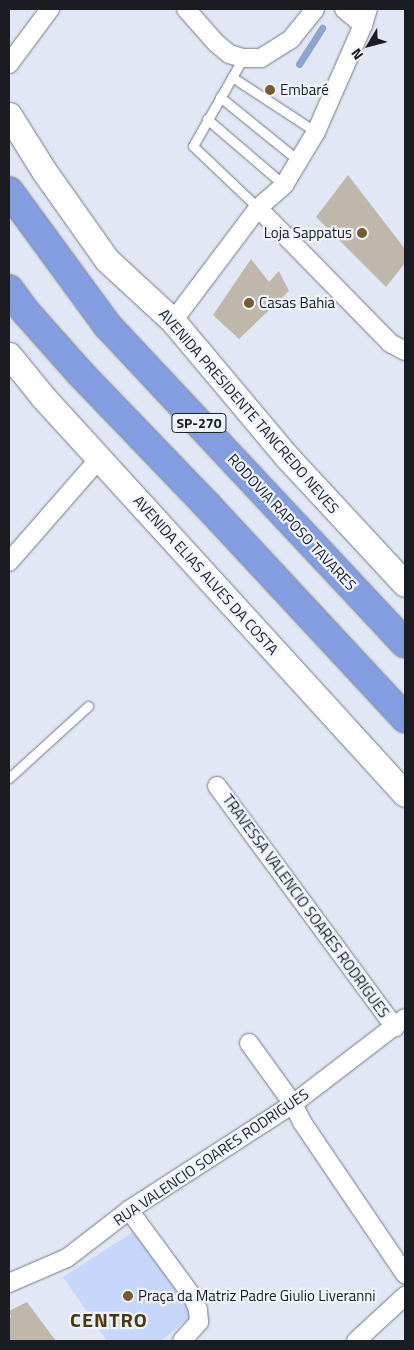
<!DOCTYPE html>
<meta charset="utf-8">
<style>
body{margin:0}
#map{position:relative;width:414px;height:1350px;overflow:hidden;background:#e1e7f4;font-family:"Titillium Web",sans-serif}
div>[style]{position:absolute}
.green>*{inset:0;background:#c7d7fc}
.stream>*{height:7px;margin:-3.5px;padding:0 3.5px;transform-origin:3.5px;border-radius:3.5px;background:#8fa3d0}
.building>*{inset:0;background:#beb7aa}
.roads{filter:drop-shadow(0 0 1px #747a86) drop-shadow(0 0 1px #747a86)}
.service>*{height:9px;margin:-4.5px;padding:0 4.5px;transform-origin:4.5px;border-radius:4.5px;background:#fff}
.minor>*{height:18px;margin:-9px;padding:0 9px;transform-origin:9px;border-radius:9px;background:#fff}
.secondary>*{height:25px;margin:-12.5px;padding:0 12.5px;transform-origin:12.5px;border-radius:12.5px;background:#fff}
.motorway>*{height:28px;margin:-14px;padding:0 14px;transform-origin:14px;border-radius:14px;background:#829de0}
.dots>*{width:14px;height:14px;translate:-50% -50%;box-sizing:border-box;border:2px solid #eff4ff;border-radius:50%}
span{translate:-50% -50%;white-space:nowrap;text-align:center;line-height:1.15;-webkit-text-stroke:4.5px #eff4ff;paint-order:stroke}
.shield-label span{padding:1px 4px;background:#eff4ff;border:1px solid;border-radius:4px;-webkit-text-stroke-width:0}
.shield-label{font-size:14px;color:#1a1c21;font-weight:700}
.poi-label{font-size:15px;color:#1a1c21}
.left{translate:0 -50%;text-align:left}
.right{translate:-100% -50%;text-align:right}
.street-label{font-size:15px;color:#1a1c21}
.district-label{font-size:20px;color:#4b3912;font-weight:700;letter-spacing:1px}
.frame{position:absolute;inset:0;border:10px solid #1a1c21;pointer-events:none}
.north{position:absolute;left:344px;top:20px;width:50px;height:50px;-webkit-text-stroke:4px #eff4ff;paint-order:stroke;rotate:233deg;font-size:14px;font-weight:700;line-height:20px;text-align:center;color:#1a1c21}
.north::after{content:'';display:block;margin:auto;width:18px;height:22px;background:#1a1c21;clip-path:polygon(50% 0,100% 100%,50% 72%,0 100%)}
</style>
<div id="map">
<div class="green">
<i style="clip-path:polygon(136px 1230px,193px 1315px,161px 1341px,107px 1341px,63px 1277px)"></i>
</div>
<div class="stream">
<i style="left:299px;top:64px;width:43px;rotate:-57.4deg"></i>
</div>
<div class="building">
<i style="clip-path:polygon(348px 175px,405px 249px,405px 263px,386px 287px,316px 217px)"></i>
<i style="clip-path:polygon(251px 259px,269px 282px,279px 271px,289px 291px,239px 339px,213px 315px)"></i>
<i style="clip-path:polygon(27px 1302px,56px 1341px,9px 1341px,9px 1319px,11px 1317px,9px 1311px)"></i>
</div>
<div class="roads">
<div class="service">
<i style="left:243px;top:58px;width:101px;rotate:119.6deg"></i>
<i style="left:193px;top:146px;width:90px;rotate:43.6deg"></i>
<i style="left:232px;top:77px;width:100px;rotate:33.2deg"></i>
<i style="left:220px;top:97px;width:102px;rotate:39deg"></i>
<i style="left:207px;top:119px;width:101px;rotate:40.6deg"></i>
<i style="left:9px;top:778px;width:107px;rotate:-42.3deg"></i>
</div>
<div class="minor">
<i style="left:186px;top:9px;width:45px;rotate:48.6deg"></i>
<i style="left:216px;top:43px;width:17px;rotate:40deg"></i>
<i style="left:229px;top:54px;width:15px;rotate:16deg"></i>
<i style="left:243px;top:58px;width:18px"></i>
<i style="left:261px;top:58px;width:36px;rotate:-32deg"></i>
<i style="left:291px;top:39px;width:38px;rotate:-51deg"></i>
<i style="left:344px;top:9px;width:25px;rotate:40deg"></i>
<i style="left:9px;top:64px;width:69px;rotate:-53.3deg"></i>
<i style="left:258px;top:208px;width:189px;rotate:45.6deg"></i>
<i style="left:390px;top:343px;width:17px;rotate:28deg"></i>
<i style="left:173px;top:321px;width:141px;rotate:-53deg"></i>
<i style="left:258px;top:208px;width:35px;rotate:-41deg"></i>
<i style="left:284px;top:185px;width:62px;rotate:-58.9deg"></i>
<i style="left:316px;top:132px;width:117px;rotate:-66.3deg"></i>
<i style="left:363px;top:25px;width:17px;rotate:-73deg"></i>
<i style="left:9px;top:562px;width:137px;rotate:-48.9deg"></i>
<i style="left:217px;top:786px;width:300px;rotate:53.6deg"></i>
<i style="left:249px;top:1043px;width:75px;rotate:54.2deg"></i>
<i style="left:293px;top:1104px;width:20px;rotate:63deg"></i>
<i style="left:302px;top:1122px;width:184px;rotate:55.9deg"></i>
<i style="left:129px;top:1210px;width:108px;rotate:53.7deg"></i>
<i style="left:193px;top:1297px;width:14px;rotate:69deg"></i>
<i style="left:198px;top:1310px;width:12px;rotate:85deg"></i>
<i style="left:199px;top:1322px;width:25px;rotate:132deg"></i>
<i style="left:9px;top:1283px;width:63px;rotate:-23.3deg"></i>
<i style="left:67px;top:1258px;width:78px;rotate:-37.7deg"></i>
<i style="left:129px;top:1210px;width:195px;rotate:-32.9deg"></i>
<i style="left:293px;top:1104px;width:141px;rotate:-37.5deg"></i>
<i style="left:356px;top:1341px;width:67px;rotate:-42.6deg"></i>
</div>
<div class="secondary">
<i style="left:9px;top:115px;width:66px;rotate:58deg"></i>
<i style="left:44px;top:171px;width:109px;rotate:54.7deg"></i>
<i style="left:107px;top:260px;width:90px;rotate:42.7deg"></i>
<i style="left:173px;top:321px;width:177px;rotate:50deg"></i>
<i style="left:287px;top:457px;width:173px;rotate:47.1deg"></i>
<i style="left:9px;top:355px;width:54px;rotate:51deg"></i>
<i style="left:43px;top:397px;width:537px;rotate:47.64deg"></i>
</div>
<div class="motorway">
<i style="left:9px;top:191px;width:166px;rotate:53.8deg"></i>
<i style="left:107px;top:325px;width:436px;rotate:46.9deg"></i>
<i style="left:9px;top:289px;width:27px;rotate:54deg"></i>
<i style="left:25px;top:311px;width:83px;rotate:48.4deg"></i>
<i style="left:80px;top:373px;width:183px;rotate:46.1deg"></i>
<i style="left:207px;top:505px;width:291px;rotate:47.1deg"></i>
</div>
</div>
<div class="dots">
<i style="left:270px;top:90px;background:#755d2e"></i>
<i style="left:362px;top:233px;background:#755d2e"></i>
<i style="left:249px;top:303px;background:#755d2e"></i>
<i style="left:128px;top:1296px;background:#755d2e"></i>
</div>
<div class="shield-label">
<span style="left:199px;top:423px">SP-270</span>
</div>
<div class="poi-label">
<span class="left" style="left:280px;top:90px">Embaré</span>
<span class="right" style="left:352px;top:233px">Loja Sappatus</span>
<span class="left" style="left:259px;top:303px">Casas Bahia</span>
<span class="left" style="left:138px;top:1296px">Praça da Matriz Padre Giulio Liveranni</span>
</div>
<div class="street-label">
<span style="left:249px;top:411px;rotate:49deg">AVENIDA PRESIDENTE TANCREDO NEVES</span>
<span style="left:292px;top:522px;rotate:47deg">RODOVIA RAPOSO TAVARES</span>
<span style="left:206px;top:575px;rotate:48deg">AVENIDA ELIAS ALVES DA COSTA</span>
<span style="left:306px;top:906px;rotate:54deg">TRAVESSA VALENCIO SOARES RODRIGUES</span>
<span style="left:211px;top:1157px;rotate:-34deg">RUA VALENCIO SOARES RODRIGUES</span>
</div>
<div class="district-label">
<span style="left:109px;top:1319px">CENTRO</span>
</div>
<div class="frame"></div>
<div class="north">N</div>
</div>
